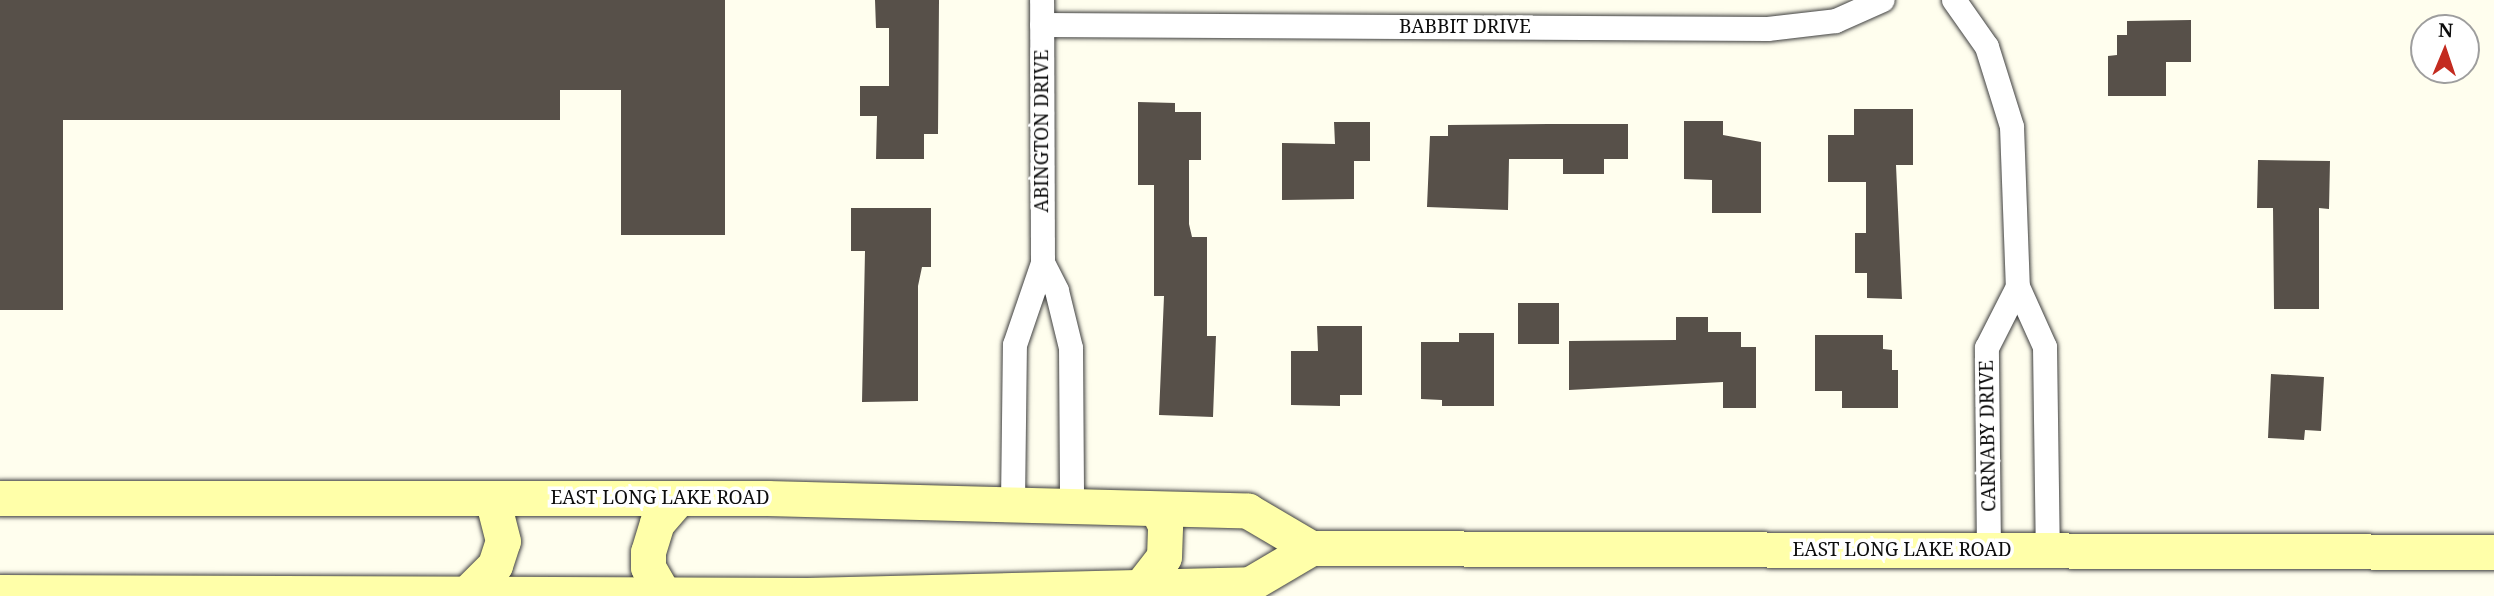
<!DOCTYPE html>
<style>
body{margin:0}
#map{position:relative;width:2494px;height:596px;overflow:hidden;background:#fffeee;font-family:"Noto Serif",serif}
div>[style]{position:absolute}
.building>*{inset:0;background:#575049;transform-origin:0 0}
.roads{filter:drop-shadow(0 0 2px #404040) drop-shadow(0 0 2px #404040)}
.minor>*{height:24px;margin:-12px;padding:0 12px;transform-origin:12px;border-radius:12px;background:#fff}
.secondary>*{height:35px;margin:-17.5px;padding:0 17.5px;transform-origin:17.5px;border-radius:17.5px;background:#ffffa9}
span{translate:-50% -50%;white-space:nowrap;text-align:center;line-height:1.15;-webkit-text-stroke:7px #fff;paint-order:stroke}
.street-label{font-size:19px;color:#0d0d0d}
.north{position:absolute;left:2410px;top:14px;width:70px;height:70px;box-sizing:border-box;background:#fff;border:2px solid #9e9e9e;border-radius:50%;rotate:2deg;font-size:19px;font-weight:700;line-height:28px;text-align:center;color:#0d0d0d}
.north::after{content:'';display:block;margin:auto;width:24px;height:32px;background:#c32b20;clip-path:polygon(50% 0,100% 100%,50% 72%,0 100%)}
</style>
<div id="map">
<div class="building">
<i style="clip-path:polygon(0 0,725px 0,725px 235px,621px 235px,621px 90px,560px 90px,560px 120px,63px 120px,63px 310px,0 310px)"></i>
<i style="clip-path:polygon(875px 0,939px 0,938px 134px,924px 134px,924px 159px,876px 159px,877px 116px,860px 116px,860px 86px,889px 86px,889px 28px,876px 28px)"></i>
<i style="clip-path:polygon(2191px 20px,2191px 62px,2166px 62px,2166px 96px,2108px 96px,2108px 56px,2117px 55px,2117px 35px,2127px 35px,2127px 21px)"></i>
<i style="clip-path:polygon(1138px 102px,1175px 103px,1175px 112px,1201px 112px,1201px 160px,1189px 160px,1189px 224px,1192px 237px,1207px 237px,1207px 336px,1216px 336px,1213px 417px,1159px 415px,1164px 296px,1154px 296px,1154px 185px,1138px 185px)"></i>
<i style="clip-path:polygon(1854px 109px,1913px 109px,1913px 165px,1896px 165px,1902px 299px,1867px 298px,1867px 273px,1855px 273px,1855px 233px,1866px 233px,1866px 182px,1828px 182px,1828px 135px,1854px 135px)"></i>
<i style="clip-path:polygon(1684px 121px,1723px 121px,1723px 135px,1761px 142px,1761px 213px,1712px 213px,1712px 180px,1684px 179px)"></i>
<i style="clip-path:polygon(1334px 122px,1370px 122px,1370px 161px,1354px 161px,1354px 199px,1282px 200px,1282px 143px,1335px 144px)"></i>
<i style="clip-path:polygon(1549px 124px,1628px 124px,1628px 159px,1604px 159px,1604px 174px,1563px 174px,1563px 159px,1509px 159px,1508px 210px,1427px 207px,1430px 136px,1448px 136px,1448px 125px)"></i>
<i style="clip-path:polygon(2258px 160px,2330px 161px,2329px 209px,2319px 208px,2319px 309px,2274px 309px,2273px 208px,2257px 208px)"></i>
<i style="clip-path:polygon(851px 208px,931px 208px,931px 267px,922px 267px,918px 286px,918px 401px,862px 402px,865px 251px,851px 251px)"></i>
<i style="left:1518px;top:303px;width:41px;height:41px"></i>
<i style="clip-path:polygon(1676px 317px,1708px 317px,1708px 332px,1741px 332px,1741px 347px,1756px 347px,1756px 408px,1723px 408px,1723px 382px,1569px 390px,1569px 341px,1676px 340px)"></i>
<i style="clip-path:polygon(1317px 326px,1362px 326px,1362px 395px,1340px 395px,1340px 406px,1291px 405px,1291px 351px,1318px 351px)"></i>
<i style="clip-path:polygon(1459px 333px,1494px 333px,1494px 406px,1442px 406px,1442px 400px,1421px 399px,1421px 342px,1459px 342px)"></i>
<i style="clip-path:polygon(1815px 335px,1883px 335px,1883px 349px,1892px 350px,1892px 370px,1898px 370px,1898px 408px,1842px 408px,1842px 391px,1815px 391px)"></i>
<i style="clip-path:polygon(2271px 374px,2324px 377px,2321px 431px,2305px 430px,2304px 440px,2268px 438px)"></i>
</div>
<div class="roads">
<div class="minor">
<i style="left:1954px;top:0;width:57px;rotate:54.9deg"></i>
<i style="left:1987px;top:47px;width:84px;rotate:72.6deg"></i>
<i style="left:2012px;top:127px;width:160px;rotate:87.9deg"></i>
<i style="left:2018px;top:287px;width:66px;rotate:65.8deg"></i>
<i style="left:2045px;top:347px;width:203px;rotate:89.2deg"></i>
<i style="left:1042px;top:25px;width:726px;rotate:0.32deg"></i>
<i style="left:1768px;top:29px;width:68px;rotate:-6.7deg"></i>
<i style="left:1836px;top:21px;width:51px;rotate:-24.1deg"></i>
<i style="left:1043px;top:263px;width:31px;rotate:63deg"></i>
<i style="left:1057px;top:291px;width:59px;rotate:76.2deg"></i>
<i style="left:1071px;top:348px;width:159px;rotate:89.6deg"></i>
<i style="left:1013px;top:504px;width:159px;rotate:-89.3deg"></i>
<i style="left:1015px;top:345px;width:87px;rotate:-71.1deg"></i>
<i style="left:1043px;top:263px;width:263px;rotate:-90.2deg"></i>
<i style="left:1989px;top:551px;width:203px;rotate:-90.6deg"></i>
<i style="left:1987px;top:348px;width:68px;rotate:-63.1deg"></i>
</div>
<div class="secondary">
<i style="left:0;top:498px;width:767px"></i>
<i style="left:767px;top:498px;width:481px;rotate:1.5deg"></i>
<i style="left:1248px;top:511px;width:73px;rotate:30.4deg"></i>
<i style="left:1311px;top:548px;width:1183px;rotate:0.19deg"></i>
<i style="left:1141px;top:586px;width:37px;rotate:-52deg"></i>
<i style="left:1164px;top:557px;width:32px;rotate:-88deg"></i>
<i style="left:1165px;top:525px;width:18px;rotate:-117deg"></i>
<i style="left:0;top:592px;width:807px;rotate:0.21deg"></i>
<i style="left:807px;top:595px;width:443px;rotate:-1.4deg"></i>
<i style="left:1250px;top:584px;width:71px;rotate:-30.5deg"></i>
<i style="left:466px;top:594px;width:41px;rotate:-45deg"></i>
<i style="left:495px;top:565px;width:25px;rotate:-72deg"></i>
<i style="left:503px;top:541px;width:44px;rotate:-104.3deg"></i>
<i style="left:664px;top:595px;width:32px;rotate:-120deg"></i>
<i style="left:648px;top:567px;width:15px;rotate:-90deg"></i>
<i style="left:648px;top:552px;width:30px;rotate:-73deg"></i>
<i style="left:657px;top:523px;width:33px;rotate:-49deg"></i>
</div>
</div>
<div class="street-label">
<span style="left:1465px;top:27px">BABBIT DRIVE</span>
<span style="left:1042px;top:131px;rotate:-90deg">ABINGTON DRIVE</span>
<span style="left:1988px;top:436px;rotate:-91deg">CARNABY DRIVE</span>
<span style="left:660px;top:498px">EAST LONG LAKE ROAD</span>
<span style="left:1902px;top:550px">EAST LONG LAKE ROAD</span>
</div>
<div class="north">N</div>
</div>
